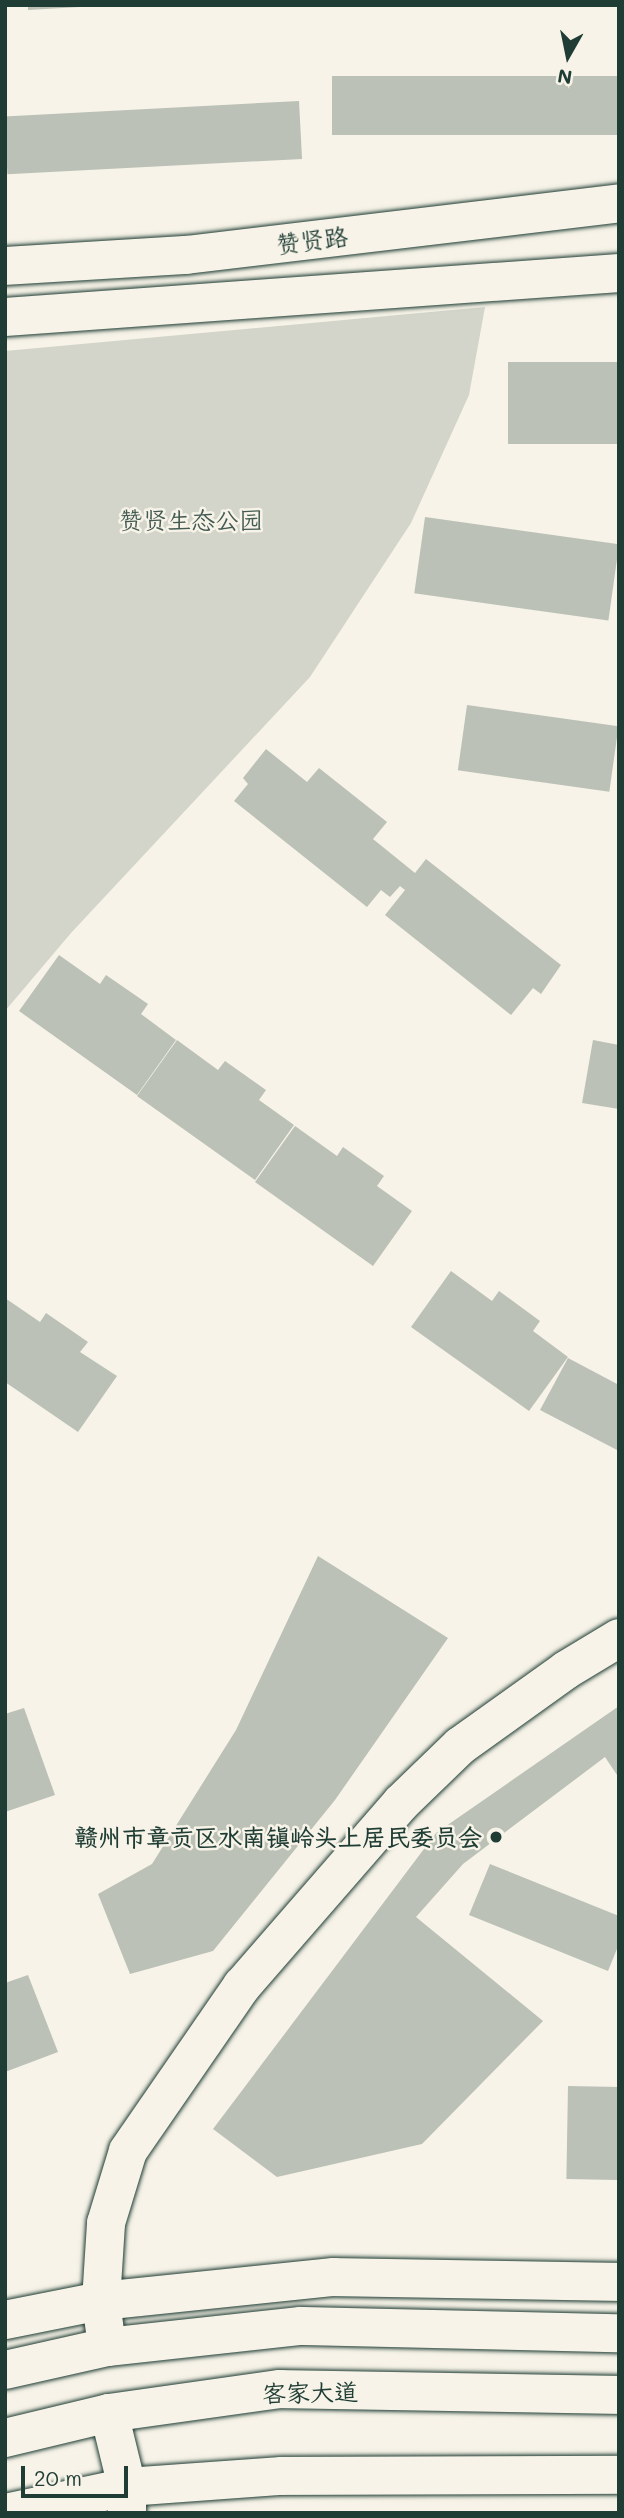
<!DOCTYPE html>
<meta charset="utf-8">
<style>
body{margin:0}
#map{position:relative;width:624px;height:2518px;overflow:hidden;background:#f7f3e8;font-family:Mali,"LXGW WenKai TC",sans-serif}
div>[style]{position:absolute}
.green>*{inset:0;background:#d3d5ca}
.building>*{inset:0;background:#bbc1b6;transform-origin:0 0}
.roads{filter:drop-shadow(0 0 2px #1f3d34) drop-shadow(0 0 2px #1f3d34)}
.minor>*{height:38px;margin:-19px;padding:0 19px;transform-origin:19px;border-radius:19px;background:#f7f3e8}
.major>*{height:38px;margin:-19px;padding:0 19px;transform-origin:19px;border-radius:19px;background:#f7f3e8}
.dots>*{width:19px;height:19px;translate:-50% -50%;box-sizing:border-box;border:4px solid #f7f3e8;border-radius:50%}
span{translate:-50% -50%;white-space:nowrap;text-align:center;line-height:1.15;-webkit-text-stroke:5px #f7f3e8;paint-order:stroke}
.street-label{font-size:24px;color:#1f3d34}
.park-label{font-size:24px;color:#435b52}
.poi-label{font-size:24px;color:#1f3d34;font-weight:700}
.right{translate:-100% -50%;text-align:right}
.frame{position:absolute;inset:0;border:7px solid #1f3d34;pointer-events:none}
.north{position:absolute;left:533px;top:21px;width:70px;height:70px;-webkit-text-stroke:5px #f7f3e8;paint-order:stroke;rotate:189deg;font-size:19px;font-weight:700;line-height:28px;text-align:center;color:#1f3d34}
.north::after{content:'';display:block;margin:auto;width:24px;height:32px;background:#1f3d34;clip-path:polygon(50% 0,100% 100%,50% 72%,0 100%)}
.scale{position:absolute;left:21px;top:2466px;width:107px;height:32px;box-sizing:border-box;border:4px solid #1f3d34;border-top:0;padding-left:9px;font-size:21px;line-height:24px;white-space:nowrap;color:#1f3d34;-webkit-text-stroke:5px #f7f3e8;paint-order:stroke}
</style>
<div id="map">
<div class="green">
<i style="clip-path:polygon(485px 307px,469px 395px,411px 523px,310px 677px,71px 933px,5px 1011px,5px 351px)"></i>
</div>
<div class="building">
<i style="clip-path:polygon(28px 5px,79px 5px,80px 7px,28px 10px)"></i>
<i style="left:619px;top:76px;width:59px;height:287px;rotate:90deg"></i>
<i style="left:299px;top:101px;width:58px;height:295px;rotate:87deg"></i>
<i style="left:619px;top:362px;width:82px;height:111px;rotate:90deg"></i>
<i style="left:425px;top:517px;width:196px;height:77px;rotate:8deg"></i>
<i style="left:467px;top:705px;width:153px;height:66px;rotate:8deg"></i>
<i style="clip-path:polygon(266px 749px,307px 782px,319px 768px,387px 822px,373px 839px,415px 873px,426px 859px,561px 965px,541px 994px,533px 988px,511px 1015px,385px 915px,405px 890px,400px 886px,390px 897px,381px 890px,367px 907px,234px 801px,248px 784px,243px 778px)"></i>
<i style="clip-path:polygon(59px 955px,100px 984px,106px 975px,148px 1004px,141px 1014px,176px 1040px,137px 1095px,19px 1011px)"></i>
<i style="clip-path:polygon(177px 1040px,218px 1070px,225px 1061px,266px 1090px,259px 1100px,294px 1125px,255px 1180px,137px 1096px)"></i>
<i style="clip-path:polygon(593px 1040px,619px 1045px,619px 1109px,582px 1103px)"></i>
<i style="clip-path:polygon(295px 1126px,337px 1156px,343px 1147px,384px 1176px,377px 1186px,412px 1211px,373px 1266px,255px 1182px)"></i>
<i style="clip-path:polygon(451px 1271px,492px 1301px,499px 1291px,540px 1321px,533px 1331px,568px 1357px,529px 1411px,411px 1327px)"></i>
<i style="clip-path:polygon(5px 1298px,40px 1322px,46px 1313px,88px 1342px,80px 1352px,117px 1376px,78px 1432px,5px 1382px)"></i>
<i style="clip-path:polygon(568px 1358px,619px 1385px,619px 1451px,540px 1410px)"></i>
<i style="clip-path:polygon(318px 1556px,448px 1638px,335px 1800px,213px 1951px,130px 1974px,98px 1894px,152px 1864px,236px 1730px)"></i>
<i style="clip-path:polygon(619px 1706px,619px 1778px,605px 1757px,463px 1864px,416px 1917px,543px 2021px,422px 2144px,277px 2177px,213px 2129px,436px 1833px)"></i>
<i style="clip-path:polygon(24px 1708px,55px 1795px,5px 1812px,5px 1714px)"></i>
<i style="clip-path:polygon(490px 1864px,619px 1916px,619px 1944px,608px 1971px,469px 1915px)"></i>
<i style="clip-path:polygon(28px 1975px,58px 2052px,5px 2072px,5px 1983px)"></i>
<i style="left:568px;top:2086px;width:51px;height:93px;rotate:1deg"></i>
</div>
<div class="roads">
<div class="minor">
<i style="left:5px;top:2320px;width:98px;rotate:-11.2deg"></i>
<i style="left:101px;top:2301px;width:234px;rotate:-5.9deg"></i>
<i style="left:334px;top:2277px;width:285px;rotate:1deg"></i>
<i style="left:107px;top:2347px;width:46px;rotate:-97.4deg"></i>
<i style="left:101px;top:2301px;width:78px;rotate:-86.3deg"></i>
<i style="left:106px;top:2223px;width:75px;rotate:-73deg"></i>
<i style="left:128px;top:2151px;width:201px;rotate:-55.4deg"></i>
<i style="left:242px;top:1986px;width:242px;rotate:-49deg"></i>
<i style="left:401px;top:1803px;width:82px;rotate:-44deg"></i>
<i style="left:460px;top:1746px;width:130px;rotate:-35.6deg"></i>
<i style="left:566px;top:1670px;width:62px;rotate:-31.1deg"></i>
<i style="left:109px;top:2413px;width:76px;rotate:76.3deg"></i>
<i style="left:127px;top:2487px;width:26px;rotate:90deg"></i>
<i style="left:5px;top:2513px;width:125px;rotate:-12deg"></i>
<i style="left:127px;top:2487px;width:155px;rotate:-4.1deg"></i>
<i style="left:282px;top:2476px;width:337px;rotate:-0.2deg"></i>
</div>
<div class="major">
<i style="left:5px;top:266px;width:181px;rotate:-3.5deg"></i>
<i style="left:186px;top:255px;width:436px;rotate:-6.8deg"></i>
<i style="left:5px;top:317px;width:616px;rotate:-4.1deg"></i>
<i style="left:5px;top:2370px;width:105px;rotate:-12.7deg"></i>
<i style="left:107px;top:2347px;width:195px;rotate:-6.2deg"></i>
<i style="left:301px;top:2326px;width:318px;rotate:1.3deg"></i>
<i style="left:5px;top:2438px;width:107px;rotate:-13.5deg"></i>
<i style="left:109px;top:2413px;width:173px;rotate:-8deg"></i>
<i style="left:280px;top:2389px;width:339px;rotate:1deg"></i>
</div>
</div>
<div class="dots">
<i style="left:496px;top:1837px;background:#1f3d34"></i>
</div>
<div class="street-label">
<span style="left:312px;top:240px;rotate:-7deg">赞贤路</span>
<span style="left:310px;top:2392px;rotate:-1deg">客家大道</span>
</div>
<div class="park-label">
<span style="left:191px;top:520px">赞贤生态公园</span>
</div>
<div class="poi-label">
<span class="right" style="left:482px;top:1837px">赣州市章贡区水南镇岭头上居民委员会</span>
</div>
<div class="frame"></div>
<div class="north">N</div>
<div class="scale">20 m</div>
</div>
